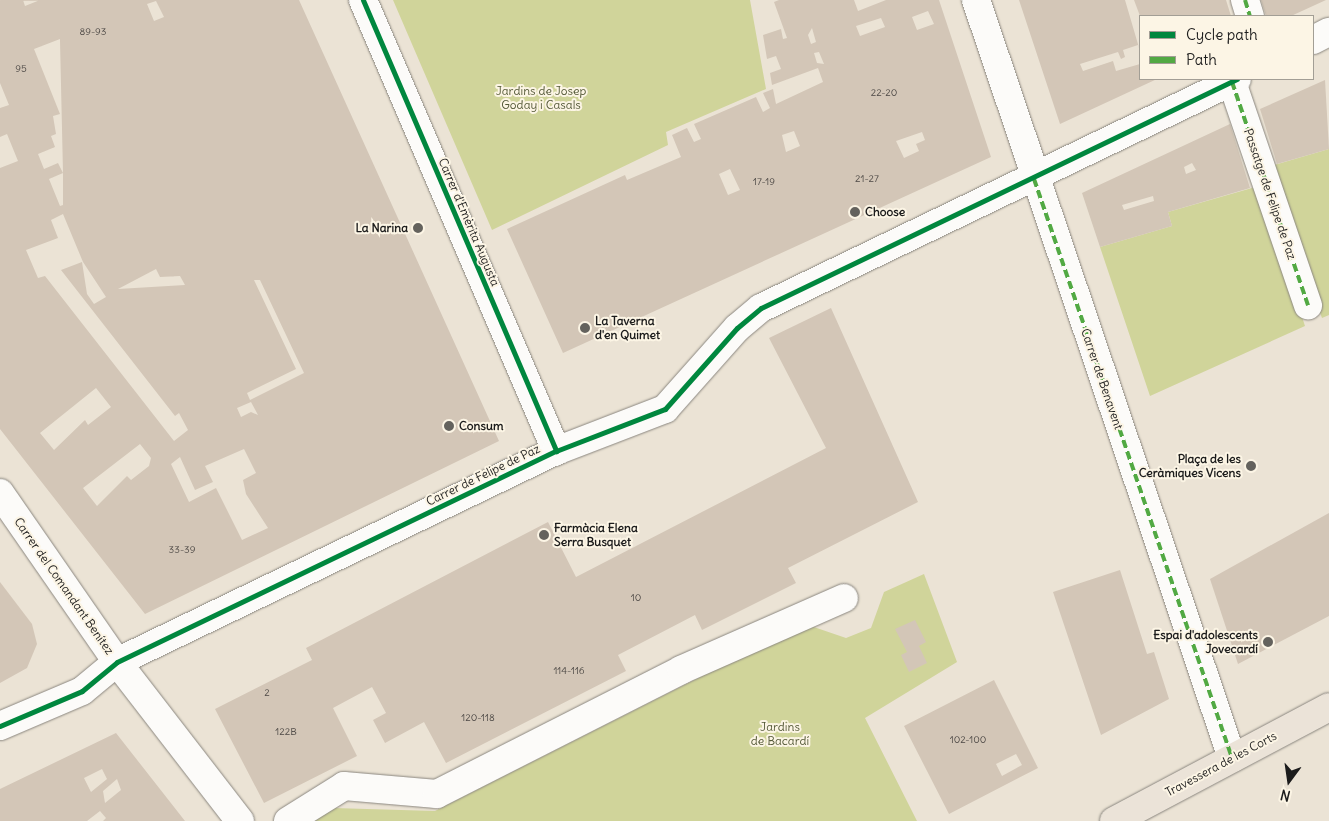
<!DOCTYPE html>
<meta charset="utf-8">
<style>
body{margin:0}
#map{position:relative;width:1329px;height:821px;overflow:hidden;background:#ebe3d5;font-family:Delius,sans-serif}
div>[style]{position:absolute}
.green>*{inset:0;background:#d0d49a}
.building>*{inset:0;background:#d3c6b7}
.roads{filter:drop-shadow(0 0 1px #8a867f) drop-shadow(0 0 1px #8a867f)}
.minor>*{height:28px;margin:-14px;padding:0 14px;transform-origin:14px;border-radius:14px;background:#fcfbf9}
.major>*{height:28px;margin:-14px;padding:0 14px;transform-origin:14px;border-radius:14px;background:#ebe3d8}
.quiet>*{height:4px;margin-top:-2px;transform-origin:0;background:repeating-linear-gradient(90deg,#52a943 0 8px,transparent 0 12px)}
.cycleway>*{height:5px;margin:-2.5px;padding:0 2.5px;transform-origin:2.5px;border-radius:2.5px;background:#00873e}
.dots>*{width:14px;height:14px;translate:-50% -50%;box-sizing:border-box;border:2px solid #fcf5e5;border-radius:50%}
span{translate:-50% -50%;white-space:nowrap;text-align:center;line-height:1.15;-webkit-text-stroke:4px #fcf5e5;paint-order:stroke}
.number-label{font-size:10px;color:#4a4643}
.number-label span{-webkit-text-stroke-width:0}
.park-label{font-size:12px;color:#535837}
.street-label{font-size:12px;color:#1c1c1c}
.poi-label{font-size:12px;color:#1c1c1c;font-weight:700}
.left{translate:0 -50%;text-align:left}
.right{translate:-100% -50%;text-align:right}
.legend{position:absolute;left:1139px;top:15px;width:175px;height:65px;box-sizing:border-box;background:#fcf5e5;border:1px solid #a29e95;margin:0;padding:6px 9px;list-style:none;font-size:15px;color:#1c1c1c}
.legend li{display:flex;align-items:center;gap:10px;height:25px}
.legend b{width:25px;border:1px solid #a29e95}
.north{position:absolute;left:1264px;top:756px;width:50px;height:50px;-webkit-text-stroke:4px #fcf5e5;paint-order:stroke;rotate:194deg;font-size:14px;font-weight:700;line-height:20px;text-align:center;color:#1c1c1c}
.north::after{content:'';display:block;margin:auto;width:18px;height:22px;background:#1c1c1c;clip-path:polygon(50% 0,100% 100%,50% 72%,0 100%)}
</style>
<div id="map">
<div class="green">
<i style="clip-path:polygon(393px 0,750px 0,766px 89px,666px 132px,668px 145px,492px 230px)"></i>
<i style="clip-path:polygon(1329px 149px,1329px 315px,1322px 318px,1267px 167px)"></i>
<i style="clip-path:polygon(1259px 186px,1305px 326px,1150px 396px,1100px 247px,1172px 226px,1168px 212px)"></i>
<i style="clip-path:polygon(924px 574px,957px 662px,865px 718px,917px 821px,314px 821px,333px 808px,435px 811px,805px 624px,846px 638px,871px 628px,884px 592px)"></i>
</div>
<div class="building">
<i style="clip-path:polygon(evenodd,0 0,23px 0,25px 6px,40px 0,299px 0,499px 441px,145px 614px,0 429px,0 168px,18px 161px,7px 134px,0 137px,0 108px,9px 105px,0 83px,0 0,156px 1px,164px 17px,154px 21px,147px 4px,156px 1px,0 0,60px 39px,60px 41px,63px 173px,58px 163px,44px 169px,38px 154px,55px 147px,51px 136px,56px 134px,53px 116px,60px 114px,34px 49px,60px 39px,0 0,63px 173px,63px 205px,60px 206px,49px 179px,63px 173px,0 0,63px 214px,83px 262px,106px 297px,94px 304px,87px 294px,82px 262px,61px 270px,175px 416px,179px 413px,188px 430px,174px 441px,45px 276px,38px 278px,26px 250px,58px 238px,51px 220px,63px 214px,0 0,156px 269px,160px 277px,180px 276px,185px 285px,118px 289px,156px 269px,0 0,254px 280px,260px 280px,304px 373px,250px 400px,247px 393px,296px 369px,254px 280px,0 0,96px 388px,111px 407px,88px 425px,85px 420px,54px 450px,40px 433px,96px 388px,0 0,251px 402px,258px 415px,251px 412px,241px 417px,237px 408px,251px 402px,0 0,140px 444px,151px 458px,149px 466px,131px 480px,127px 476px,97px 506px,83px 488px,140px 444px,0 0,244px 449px,256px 473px,243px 480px,246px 494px,268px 528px,242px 540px,216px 488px,189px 502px,171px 464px,180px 457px,195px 490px,213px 482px,205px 466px,244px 449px)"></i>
<i style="clip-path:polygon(evenodd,779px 0,854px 0,858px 11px,886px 0,939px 0,991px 157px,563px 353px,507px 229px,625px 175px,627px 180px,681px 157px,672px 135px,687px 128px,694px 142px,701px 139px,694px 124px,756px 97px,763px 112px,770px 108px,763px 93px,773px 89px,776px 104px,823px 82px,818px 68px,772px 85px,770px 73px,781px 69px,776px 56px,767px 59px,763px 35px,781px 29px,783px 39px,787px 38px,774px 2px,779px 0,928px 11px,934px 24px,917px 30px,912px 17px,928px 11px,779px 0,881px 18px,885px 27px,860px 36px,856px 26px,881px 18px,779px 0,812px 28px,816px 42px,811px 44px,808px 35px,812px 28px,779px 0,819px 52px,824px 64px,817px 63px,814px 53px,819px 52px,779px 0,794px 131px,800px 146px,786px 152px,782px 135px,794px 131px,779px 0,922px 132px,925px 140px,916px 144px,919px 151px,904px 158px,896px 141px,922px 132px,779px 0,730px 169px,740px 190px,728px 195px,719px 174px,730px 169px)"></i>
<i style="clip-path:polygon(1019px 0,1125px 0,1140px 51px,1138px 45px,1123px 50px,1125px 57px,1121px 59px,1118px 52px,1080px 64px,1083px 71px,1113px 61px,1116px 71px,1140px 64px,1140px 79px,1157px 79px,1060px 124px)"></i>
<i style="clip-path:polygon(1134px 0,1226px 0,1231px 16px,1140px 16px)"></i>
<i style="clip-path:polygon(1261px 0,1326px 0,1291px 16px,1266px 16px)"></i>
<i style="clip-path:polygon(1325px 80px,1329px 149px,1277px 164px,1260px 109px)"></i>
<i style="clip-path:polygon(evenodd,1230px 124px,1250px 188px,1168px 212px,1172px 226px,1100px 247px,1082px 193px,1230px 124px,1192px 163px,1196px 170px,1186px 174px,1184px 167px,1192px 163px,1230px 124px,1153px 196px,1154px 201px,1124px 210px,1122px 205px,1153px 196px)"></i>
<i style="clip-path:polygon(831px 308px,918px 502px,788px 568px,796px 583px,702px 630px,695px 615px,618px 655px,626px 671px,446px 763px,424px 722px,385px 743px,373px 720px,386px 713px,372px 687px,333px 708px,357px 756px,264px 803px,215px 709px,312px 660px,306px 648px,548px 522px,576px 577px,826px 448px,769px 338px)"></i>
<i style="clip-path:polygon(1329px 513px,1329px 616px,1238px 664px,1210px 579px)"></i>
<i style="clip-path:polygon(1120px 570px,1147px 654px,1154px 652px,1169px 699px,1101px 735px,1053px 592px)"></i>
<i style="clip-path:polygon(0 582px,32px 624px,37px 644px,27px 668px,0 683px)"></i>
<i style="clip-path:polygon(915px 620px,926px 642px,919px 646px,927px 663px,909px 672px,901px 655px,907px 652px,895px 629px)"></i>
<i style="clip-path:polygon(evenodd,994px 680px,1038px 768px,949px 814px,904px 726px,994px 680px,1016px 754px,1022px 765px,1002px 776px,996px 764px,1016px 754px)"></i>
<i style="clip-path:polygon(evenodd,116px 733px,185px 821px,103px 821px,106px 818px,100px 811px,87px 821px,0 821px,0 789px,116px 733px,102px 769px,107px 779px,91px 792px,84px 778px,102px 769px,116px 733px,117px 779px,121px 790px,105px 803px,103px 791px,117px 779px)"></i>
</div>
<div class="roads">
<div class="minor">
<i style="left:363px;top:0;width:491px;rotate:66.8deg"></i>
<i style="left:976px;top:0;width:800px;rotate:71.34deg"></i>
<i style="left:1245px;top:0;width:17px;rotate:73deg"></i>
<i style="left:1313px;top:40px;width:18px;rotate:-27deg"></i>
<i style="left:1232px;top:82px;width:236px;rotate:71.2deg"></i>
<i style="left:0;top:493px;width:206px;rotate:55.3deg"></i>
<i style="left:117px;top:662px;width:201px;rotate:52.3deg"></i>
<i style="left:0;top:726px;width:89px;rotate:-23.1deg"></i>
<i style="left:82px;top:691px;width:45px;rotate:-39.6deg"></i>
<i style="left:117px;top:662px;width:487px;rotate:-25.7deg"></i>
<i style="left:556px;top:451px;width:117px;rotate:-21.1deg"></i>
<i style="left:665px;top:409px;width:108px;rotate:-48.4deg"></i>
<i style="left:737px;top:328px;width:31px;rotate:-40deg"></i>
<i style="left:761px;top:308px;width:528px;rotate:-25.69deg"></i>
<i style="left:288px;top:821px;width:66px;rotate:-32deg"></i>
<i style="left:344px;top:786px;width:93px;rotate:4.9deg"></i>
<i style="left:437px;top:794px;width:274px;rotate:-26.9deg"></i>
<i style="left:681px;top:670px;width:178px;rotate:-23.8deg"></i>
</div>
<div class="major">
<i style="left:1114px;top:821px;width:243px;rotate:-27.9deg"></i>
</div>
</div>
<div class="quiet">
<i style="left:1245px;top:0;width:17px;rotate:73deg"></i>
<i style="left:1232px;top:82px;width:236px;rotate:71.2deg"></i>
<i style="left:1034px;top:179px;width:612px;rotate:71.12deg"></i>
</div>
<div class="cycleway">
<i style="left:363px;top:0;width:491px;rotate:66.8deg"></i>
<i style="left:0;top:726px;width:89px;rotate:-23.1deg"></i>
<i style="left:82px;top:691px;width:45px;rotate:-39.6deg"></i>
<i style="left:117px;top:662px;width:487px;rotate:-25.7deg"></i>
<i style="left:556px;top:451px;width:117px;rotate:-21.1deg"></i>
<i style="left:665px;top:409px;width:108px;rotate:-48.4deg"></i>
<i style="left:737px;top:328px;width:31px;rotate:-40deg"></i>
<i style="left:761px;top:308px;width:528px;rotate:-25.69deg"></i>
</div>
<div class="dots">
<i style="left:855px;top:212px;background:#64625d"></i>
<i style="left:418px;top:228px;background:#64625d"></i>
<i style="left:585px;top:328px;background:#64625d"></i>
<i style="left:449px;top:426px;background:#64625d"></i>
<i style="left:1251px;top:466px;background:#64625d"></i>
<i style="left:544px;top:535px;background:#64625d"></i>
<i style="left:1268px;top:642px;background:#64625d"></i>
</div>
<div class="number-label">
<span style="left:93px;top:32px">89-93</span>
<span style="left:21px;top:69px">95</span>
<span style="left:884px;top:93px">22-20</span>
<span style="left:867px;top:179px">21-27</span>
<span style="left:764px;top:182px">17-19</span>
<span style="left:182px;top:550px">33-39</span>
<span style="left:636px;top:598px">10</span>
<span style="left:569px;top:671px">114-116</span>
<span style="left:267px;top:693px">2</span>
<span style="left:478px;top:718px">120-118</span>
<span style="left:286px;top:732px">122B</span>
<span style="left:968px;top:740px">102-100</span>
</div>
<div class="park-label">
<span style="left:541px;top:98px">Jardins de Josep<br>Goday i Casals</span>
<span style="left:780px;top:734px">Jardins<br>de Bacardí</span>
</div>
<div class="street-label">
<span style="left:1270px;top:194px;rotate:71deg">Passatge de Felipe de Paz</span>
<span style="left:469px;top:222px;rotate:67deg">Carrer d'Emèrita Augusta</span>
<span style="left:1102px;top:379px;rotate:71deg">Carrer de Benavent</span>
<span style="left:483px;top:475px;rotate:-26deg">Carrer de Felipe de Paz</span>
<span style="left:64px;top:586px;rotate:55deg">Carrer del Comandant Benítez</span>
<span style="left:1221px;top:764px;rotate:-28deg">Travessera de les Corts</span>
</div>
<div class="poi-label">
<span class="left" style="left:865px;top:212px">Choose</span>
<span class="right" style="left:408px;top:228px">La Narina</span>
<span class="left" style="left:595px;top:328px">La Taverna<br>d'en Quimet</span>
<span class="left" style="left:459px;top:426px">Consum</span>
<span class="right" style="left:1241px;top:466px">Plaça de les<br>Ceràmiques Vicens</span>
<span class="left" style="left:554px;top:535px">Farmàcia Elena<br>Serra Busquet</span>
<span class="right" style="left:1258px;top:642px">Espai d'adolescents<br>Jovecardí</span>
</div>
<ul class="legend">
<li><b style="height:6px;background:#00873e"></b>Cycle path</li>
<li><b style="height:6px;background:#52a943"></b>Path</li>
</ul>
<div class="north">N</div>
</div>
